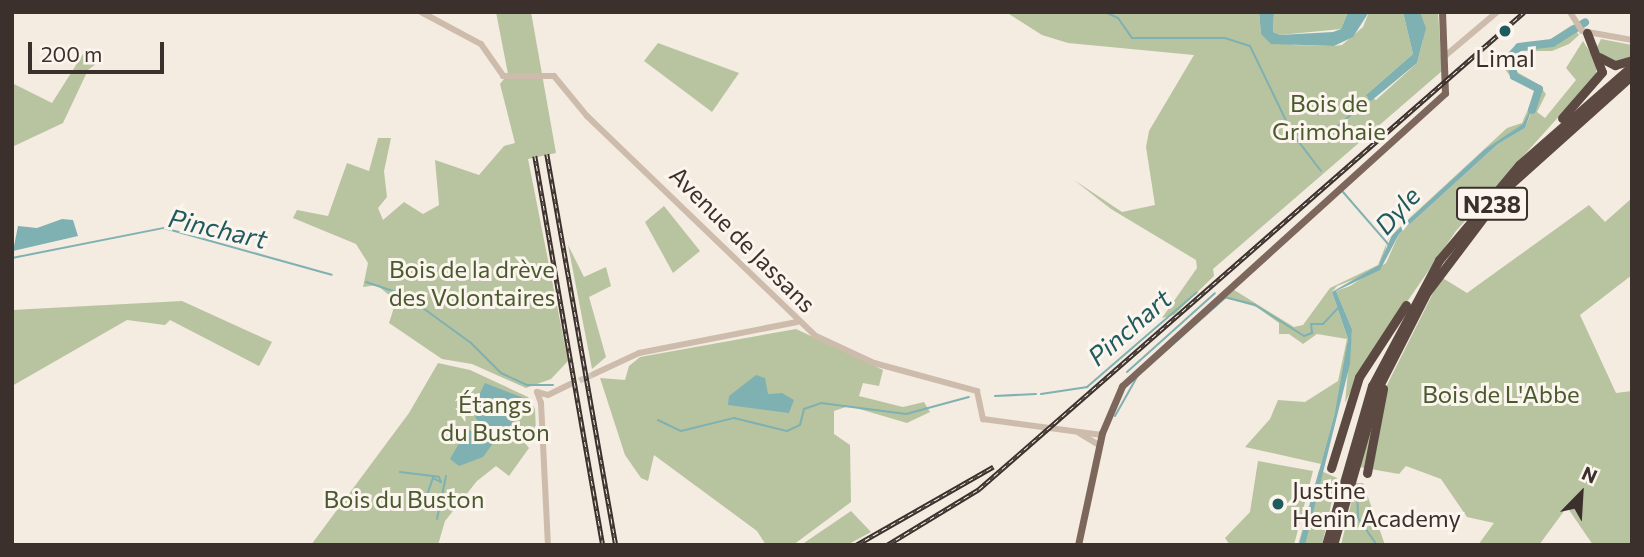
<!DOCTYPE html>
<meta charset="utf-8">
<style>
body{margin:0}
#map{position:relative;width:1644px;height:557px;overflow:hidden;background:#f4ebe1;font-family:Commissioner,sans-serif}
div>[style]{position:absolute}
.green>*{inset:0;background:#b8c4a0}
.water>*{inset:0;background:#7fb0b2}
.stream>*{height:2px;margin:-1px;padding:0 1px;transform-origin:1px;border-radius:1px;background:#7fb0b2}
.river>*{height:8px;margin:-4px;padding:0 4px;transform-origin:4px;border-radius:4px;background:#7fb0b2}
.minor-tunnel>*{height:6px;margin-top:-3px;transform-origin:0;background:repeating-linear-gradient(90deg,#cfc6bd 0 6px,transparent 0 9px)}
.minor>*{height:6px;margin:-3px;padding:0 3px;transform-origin:3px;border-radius:3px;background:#cdbbac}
.major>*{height:7px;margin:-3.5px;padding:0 3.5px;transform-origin:3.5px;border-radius:3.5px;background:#7d675c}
.highway>*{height:9px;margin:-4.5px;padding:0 4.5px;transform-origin:4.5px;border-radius:4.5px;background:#5c4a42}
.rail>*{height:4.5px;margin-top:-2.25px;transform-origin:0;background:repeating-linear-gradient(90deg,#fbf5ee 0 5px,#3b302b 0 10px);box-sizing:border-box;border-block:2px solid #3b302b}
.dots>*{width:19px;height:19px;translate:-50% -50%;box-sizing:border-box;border:4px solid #fbf5ee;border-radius:50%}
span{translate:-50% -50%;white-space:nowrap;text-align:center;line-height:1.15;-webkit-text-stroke:6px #fbf5ee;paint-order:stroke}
.shield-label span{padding:2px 5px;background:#fbf5ee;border:2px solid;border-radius:5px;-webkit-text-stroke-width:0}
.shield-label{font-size:23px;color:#3b302b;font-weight:700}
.poi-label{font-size:24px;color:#3b302b}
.left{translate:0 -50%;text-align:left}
.park-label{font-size:24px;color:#4a5a2e}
.street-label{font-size:24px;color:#3b302b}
.water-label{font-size:26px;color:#1f5a5e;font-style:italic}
.frame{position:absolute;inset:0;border:14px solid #3b302b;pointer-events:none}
.north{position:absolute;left:1546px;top:459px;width:70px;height:70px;-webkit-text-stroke:5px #fbf5ee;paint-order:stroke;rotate:24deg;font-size:19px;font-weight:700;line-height:28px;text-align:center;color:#3b302b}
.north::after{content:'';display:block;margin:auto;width:24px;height:32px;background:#3b302b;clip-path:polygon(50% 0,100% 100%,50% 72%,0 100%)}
.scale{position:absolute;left:28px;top:42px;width:136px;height:32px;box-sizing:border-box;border:4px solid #3b302b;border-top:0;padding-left:9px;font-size:21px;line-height:24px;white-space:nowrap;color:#3b302b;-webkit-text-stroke:5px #fbf5ee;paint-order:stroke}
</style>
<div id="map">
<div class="green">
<i style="clip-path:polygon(496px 12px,531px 12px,556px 153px,528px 159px,568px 361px,551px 379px,526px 388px,472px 364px,442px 359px,389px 323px,396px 301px,377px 285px,363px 287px,368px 263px,356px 244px,293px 218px,297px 210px,328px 216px,347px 163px,369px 171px,378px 138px,391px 138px,384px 171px,387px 197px,378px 208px,383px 220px,404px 202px,423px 214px,439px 205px,435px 160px,479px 175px,504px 146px,515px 143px,500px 84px,508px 74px)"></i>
<i style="clip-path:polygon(1006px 12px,1259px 12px,1261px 34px,1293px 45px,1334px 46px,1342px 45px,1363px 27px,1369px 12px,1403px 12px,1413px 54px,1367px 94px,1376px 100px,1417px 63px,1423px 40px,1420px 12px,1438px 12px,1442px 71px,1213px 269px,1214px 276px,1174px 315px,1162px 318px,1197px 268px,1196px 260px,1111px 209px,1074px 180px,1122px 212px,1155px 205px,1146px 147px,1149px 131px,1194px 55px,1068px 43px,1042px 35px)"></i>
<i style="clip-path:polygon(1274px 12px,1348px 12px,1341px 29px,1280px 35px,1273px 32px)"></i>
<i style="clip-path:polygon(1572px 25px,1579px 35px,1569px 44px,1552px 51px,1519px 51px,1512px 69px,1539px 85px,1546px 94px,1537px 112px,1545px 118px,1576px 80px,1566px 68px,1583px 41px,1597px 63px,1596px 75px,1456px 231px,1364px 364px,1345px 403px,1352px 329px,1336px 291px,1350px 286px,1386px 263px,1399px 234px,1498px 144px,1525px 128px,1536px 100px,1524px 124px,1485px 149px,1392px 235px,1387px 242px,1383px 261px,1379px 265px,1369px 273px,1355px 279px,1337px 286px,1332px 292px,1348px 339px,1345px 363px,1338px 401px,1321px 464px,1245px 447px,1270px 419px,1278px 400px,1305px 402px,1338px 381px,1347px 339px,1317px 334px,1303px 344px,1289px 334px,1279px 334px,1279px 323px,1257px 307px,1222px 297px,1231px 288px,1294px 327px,1303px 325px,1330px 288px,1378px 265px,1389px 237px,1507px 128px,1522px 123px,1536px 91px,1510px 76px,1502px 65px,1507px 54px,1519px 45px,1548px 41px)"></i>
<i style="clip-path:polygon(1601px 39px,1632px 45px,1632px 57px,1620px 63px,1603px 59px,1596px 49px)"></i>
<i style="clip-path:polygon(658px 43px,739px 73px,712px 112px,644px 61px)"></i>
<i style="clip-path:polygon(83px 54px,101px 60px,88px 70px,63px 123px,12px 147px,12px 83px,52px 103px)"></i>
<i style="clip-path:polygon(1632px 198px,1632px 275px,1580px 315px,1616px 393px,1632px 391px,1632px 545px,1593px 545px,1567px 507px,1539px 545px,1478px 545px,1494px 523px,1467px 517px,1441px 479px,1406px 466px,1399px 474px,1359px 467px,1376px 407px,1441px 277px,1467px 293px,1589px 205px,1605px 222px)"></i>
<i style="clip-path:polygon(664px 206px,700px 251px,673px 273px,645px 222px)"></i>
<i style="clip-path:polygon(568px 245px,584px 277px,606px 267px,611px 286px,589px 297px,606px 357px,592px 369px)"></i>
<i style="clip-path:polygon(182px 301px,272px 342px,259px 366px,170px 320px,165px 325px,127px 320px,12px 386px,12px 310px)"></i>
<i style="clip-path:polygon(796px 329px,883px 370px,879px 386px,863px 383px,859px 396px,903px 407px,924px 402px,930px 412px,907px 423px,849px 406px,834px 411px,834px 434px,850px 445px,851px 502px,793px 545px,766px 545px,757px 531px,654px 455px,648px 481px,641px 478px,625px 455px,600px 378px,625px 380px,629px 366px,640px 357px)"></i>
<i style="clip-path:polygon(438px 363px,470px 370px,528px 397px,535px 409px,536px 432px,520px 437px,529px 448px,509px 476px,496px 466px,477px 481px,445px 521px,438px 545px,311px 545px,409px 413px)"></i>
<i style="clip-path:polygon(1258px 461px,1313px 471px,1294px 545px,1230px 545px,1225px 538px,1250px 512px)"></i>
<i style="clip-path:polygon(1319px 470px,1337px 478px,1322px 545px,1298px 545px)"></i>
<i style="clip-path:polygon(1356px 483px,1363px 483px,1385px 545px,1341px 545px)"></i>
<i style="clip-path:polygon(851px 511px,871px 532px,847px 545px,801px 545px)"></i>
</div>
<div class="water">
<i style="clip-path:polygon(1259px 12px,1274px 12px,1273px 32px,1280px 35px,1333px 32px,1341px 29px,1348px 12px,1369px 12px,1353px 37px,1334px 46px,1271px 44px,1261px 34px)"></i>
<i style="clip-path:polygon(1403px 12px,1420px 12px,1426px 28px,1417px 63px,1371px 101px,1366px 95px,1413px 54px)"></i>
<i style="clip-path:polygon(1535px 100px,1525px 128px,1498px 144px,1399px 234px,1380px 270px,1336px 291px,1352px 329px,1350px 364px,1305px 545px,1299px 545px,1335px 412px,1348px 339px,1332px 292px,1379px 265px,1392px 235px,1485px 149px,1523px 124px)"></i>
<i style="clip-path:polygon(62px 219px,73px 220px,78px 236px,13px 251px,18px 226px,37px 228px)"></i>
<i style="clip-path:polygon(756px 375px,765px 378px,768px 394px,782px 393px,794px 400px,789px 413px,728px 405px,729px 396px)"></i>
<i style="clip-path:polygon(485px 383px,529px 400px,502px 437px,476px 419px,473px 407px)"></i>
<i style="clip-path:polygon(467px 429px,494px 442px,483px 457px,459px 466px,450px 459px)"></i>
</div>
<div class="stream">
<i style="left:1075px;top:12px;width:9px"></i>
<i style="left:1105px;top:12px;width:14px;rotate:25deg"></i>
<i style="left:1118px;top:18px;width:24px;rotate:55deg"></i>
<i style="left:1132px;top:38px;width:93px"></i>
<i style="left:1225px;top:38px;width:26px;rotate:18deg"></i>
<i style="left:1250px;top:46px;width:97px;rotate:64.2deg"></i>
<i style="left:1321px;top:171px;width:48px;rotate:-127.3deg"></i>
<i style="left:1292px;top:133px;width:31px;rotate:13deg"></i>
<i style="left:1322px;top:140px;width:64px;rotate:-41.2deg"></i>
<i style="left:1343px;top:192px;width:69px;rotate:49.1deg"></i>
<i style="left:12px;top:258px;width:155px;rotate:-11.2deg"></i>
<i style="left:164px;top:228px;width:174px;rotate:15.6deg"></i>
<i style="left:366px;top:282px;width:41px;rotate:18.4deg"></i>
<i style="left:405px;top:295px;width:82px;rotate:36deg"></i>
<i style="left:471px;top:343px;width:42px;rotate:45deg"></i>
<i style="left:501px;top:373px;width:29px;rotate:25deg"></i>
<i style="left:527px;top:385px;width:26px"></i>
<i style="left:1224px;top:297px;width:32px;rotate:14deg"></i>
<i style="left:1255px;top:305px;width:58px;rotate:32.3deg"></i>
<i style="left:1304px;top:336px;width:9px;rotate:-21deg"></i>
<i style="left:1312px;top:333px;width:9px;rotate:-96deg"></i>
<i style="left:1311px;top:324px;width:12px"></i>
<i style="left:1323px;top:324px;width:21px;rotate:-47deg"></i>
<i style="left:1143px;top:371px;width:110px;rotate:-41.7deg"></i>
<i style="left:1127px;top:372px;width:118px;rotate:-41.9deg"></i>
<i style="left:1041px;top:394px;width:47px;rotate:-8.7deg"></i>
<i style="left:1087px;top:387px;width:145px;rotate:-40.8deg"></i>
<i style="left:995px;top:396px;width:41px;rotate:-2.8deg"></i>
<i style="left:1115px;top:416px;width:45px;rotate:-60.6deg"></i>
<i style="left:658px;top:420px;width:25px;rotate:26deg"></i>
<i style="left:681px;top:431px;width:55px;rotate:-13.8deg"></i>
<i style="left:734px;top:418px;width:55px;rotate:13.8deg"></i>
<i style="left:787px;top:431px;width:14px;rotate:-25deg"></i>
<i style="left:800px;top:425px;width:16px;rotate:-76deg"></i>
<i style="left:804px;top:409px;width:18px;rotate:-19deg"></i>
<i style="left:821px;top:403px;width:86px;rotate:7.4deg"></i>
<i style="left:906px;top:414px;width:65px;rotate:-15.1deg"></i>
<i style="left:400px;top:472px;width:39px;rotate:7deg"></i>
<i style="left:439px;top:477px;width:5px;rotate:68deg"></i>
<i style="left:1357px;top:488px;width:30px;rotate:88deg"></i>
<i style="left:1358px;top:518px;width:33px;rotate:55deg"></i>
<i style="left:417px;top:499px;width:9px;rotate:-6deg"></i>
<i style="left:426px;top:498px;width:21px;rotate:-71deg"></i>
<i style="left:433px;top:478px;width:9px;rotate:27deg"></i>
<i style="left:437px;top:519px;width:44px;rotate:-78.2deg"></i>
</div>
<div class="river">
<i style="left:1532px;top:110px;width:22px;rotate:-72deg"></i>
<i style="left:1539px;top:89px;width:28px;rotate:-153deg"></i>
<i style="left:1514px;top:76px;width:19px;rotate:-102deg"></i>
<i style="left:1510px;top:57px;width:13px;rotate:-48deg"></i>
<i style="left:1519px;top:47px;width:33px;rotate:-7deg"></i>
<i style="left:1552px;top:43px;width:39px;rotate:-32deg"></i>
</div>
<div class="minor-tunnel">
<i style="left:571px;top:384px;width:25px;rotate:-23deg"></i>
</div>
<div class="minor">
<i style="left:421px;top:12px;width:68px;rotate:28.1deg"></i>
<i style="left:481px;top:44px;width:39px;rotate:55deg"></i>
<i style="left:503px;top:76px;width:51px"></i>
<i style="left:554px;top:76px;width:52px;rotate:50.5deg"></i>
<i style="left:587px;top:116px;width:318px;rotate:43.9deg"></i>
<i style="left:816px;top:336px;width:64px;rotate:25deg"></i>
<i style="left:874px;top:363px;width:107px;rotate:15.2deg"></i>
<i style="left:977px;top:391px;width:29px;rotate:78deg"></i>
<i style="left:983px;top:419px;width:120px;rotate:7.7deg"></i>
<i style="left:1570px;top:12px;width:22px;rotate:58deg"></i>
<i style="left:1582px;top:31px;width:51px;rotate:10.2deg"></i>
<i style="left:1445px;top:56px;width:68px;rotate:-40.2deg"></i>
<i style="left:594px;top:374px;width:50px;rotate:-25deg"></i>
<i style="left:639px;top:353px;width:161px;rotate:-11.1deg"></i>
<i style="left:548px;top:395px;width:25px;rotate:-26deg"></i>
<i style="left:541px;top:403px;width:142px;rotate:87.2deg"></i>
<i style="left:541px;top:403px;width:12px;rotate:-110deg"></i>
<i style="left:537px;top:392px;width:11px;rotate:15deg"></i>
<i style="left:1079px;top:433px;width:23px;rotate:31deg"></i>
</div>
<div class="major">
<i style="left:1078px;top:545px;width:115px;rotate:-77.9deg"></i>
<i style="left:1102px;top:433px;width:51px;rotate:-66.9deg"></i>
<i style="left:1122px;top:386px;width:436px;rotate:-42.2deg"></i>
<i style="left:1445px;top:93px;width:81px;rotate:-92.1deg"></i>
</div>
<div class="highway">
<i style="left:1599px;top:57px;width:18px;rotate:27deg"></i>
<i style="left:1615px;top:65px;width:18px;rotate:-16deg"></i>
<i style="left:1562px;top:118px;width:61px;rotate:-49deg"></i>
<i style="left:1602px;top:72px;width:42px;rotate:-111deg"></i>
<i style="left:1331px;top:468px;width:95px;rotate:-72.9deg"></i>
<i style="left:1359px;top:377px;width:86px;rotate:-56.9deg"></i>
<i style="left:1367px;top:473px;width:86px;rotate:-79.2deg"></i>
<i style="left:1326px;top:545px;width:166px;rotate:-73.9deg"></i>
<i style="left:1372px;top:386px;width:143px;rotate:-62deg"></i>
<i style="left:1439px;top:260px;width:124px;rotate:-49.9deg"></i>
<i style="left:1519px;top:165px;width:150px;rotate:-41.2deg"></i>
<i style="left:1333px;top:545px;width:163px;rotate:-74deg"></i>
<i style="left:1378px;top:388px;width:108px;rotate:-63deg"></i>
<i style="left:1427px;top:292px;width:129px;rotate:-52.9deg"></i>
<i style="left:1505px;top:189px;width:171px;rotate:-41.9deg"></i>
</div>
<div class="rail">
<i style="left:547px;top:154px;width:397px;rotate:80deg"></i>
<i style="left:535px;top:156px;width:395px;rotate:80.1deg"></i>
<i style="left:856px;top:545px;width:158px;rotate:-29.7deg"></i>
<i style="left:887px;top:545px;width:108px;rotate:-31.3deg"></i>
<i style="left:979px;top:489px;width:724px;rotate:-41.19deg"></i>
</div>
<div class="dots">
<i style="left:1505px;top:31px;background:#1f5a5e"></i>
<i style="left:1278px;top:504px;background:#1f5a5e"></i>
</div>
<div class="shield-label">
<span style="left:1492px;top:204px">N238</span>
</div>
<div class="poi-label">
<span style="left:1505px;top:58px">Limal</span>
<span class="left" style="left:1292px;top:504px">Justine<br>Henin Academy</span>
</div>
<div class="park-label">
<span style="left:1329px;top:117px">Bois de<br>Grimohaie</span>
<span style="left:472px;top:283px">Bois de la drève<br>des Volontaires</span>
<span style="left:1501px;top:394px">Bois de L'Abbe</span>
<span style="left:495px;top:418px">Étangs<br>du Buston</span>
<span style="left:404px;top:499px">Bois du Buston</span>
</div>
<div class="street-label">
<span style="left:743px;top:239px;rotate:45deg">Avenue de Jassans</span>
</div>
<div class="water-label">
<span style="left:1397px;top:210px;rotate:-48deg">Dyle</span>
<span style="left:218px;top:228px;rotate:13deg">Pinchart</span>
<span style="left:1129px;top:327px;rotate:-41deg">Pinchart</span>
</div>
<div class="frame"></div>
<div class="north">N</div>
<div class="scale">200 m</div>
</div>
